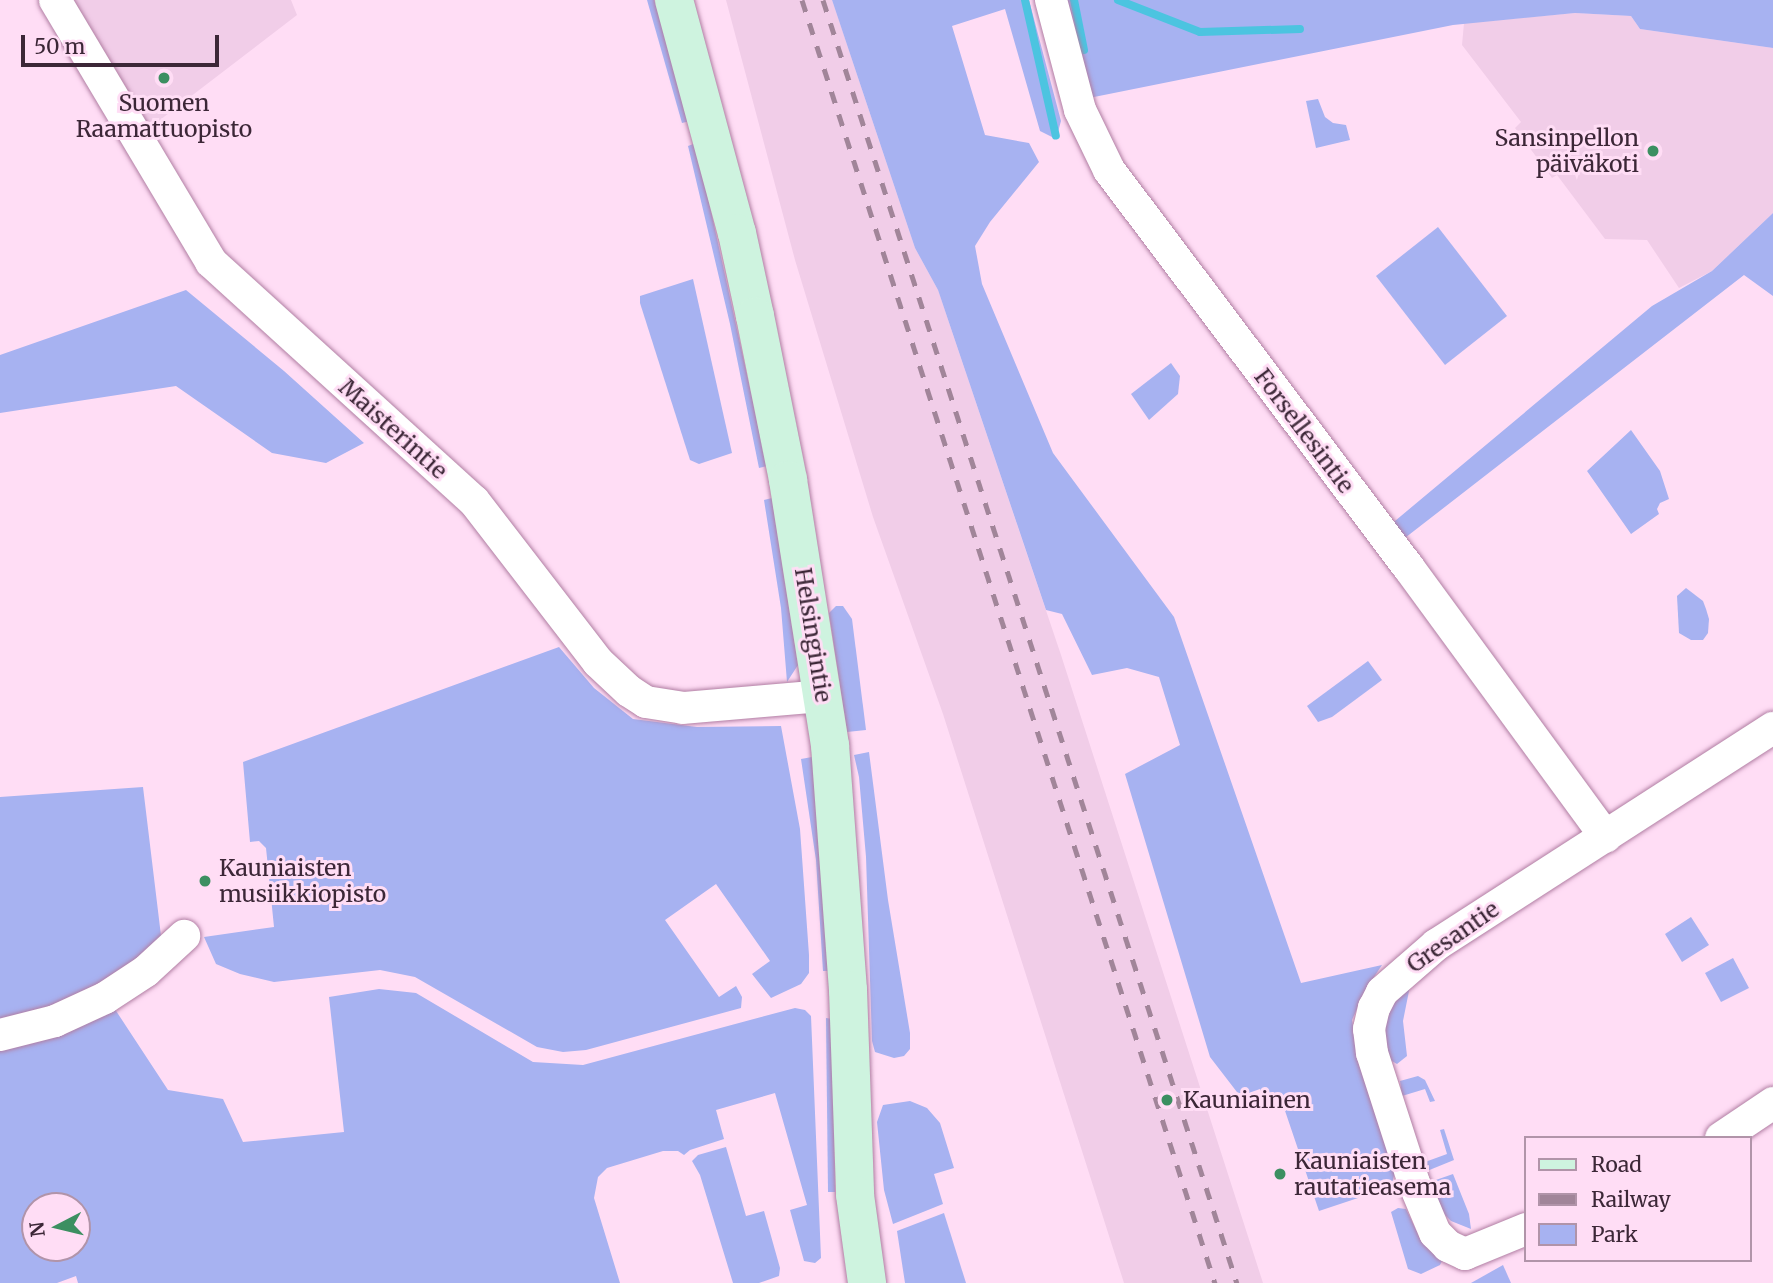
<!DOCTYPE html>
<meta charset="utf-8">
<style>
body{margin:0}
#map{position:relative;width:1773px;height:1283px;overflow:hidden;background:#ffddf5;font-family:Merriweather,serif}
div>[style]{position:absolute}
.built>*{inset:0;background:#f1cde8}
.green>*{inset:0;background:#a7b2f1}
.stream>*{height:8px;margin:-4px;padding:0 4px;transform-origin:4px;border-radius:4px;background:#4cc4e0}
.roads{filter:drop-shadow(0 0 2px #b17ea3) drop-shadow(0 0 2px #b17ea3)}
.street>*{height:32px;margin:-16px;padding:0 16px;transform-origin:16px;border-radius:16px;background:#fff}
.secondary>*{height:38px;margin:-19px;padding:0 19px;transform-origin:19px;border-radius:19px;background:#cef3df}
.rail>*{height:5px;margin-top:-2.5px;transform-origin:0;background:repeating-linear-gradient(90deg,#a18599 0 12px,transparent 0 24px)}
.dots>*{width:19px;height:19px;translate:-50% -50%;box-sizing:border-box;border:4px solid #ffddf5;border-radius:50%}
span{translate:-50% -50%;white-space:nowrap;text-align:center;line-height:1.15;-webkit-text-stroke:6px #ffddf5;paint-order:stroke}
.poi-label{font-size:23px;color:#3c2737}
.right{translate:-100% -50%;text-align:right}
.left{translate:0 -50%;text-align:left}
.street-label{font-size:23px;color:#3c2737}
.legend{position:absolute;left:1524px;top:1136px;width:228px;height:126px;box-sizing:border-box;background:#ffddf5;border:2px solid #b194a9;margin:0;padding:9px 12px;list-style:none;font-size:21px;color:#3c2737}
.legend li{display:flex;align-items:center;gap:14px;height:35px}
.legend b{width:35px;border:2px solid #b194a9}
.north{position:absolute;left:21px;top:1192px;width:70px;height:70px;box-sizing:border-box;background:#ffddf5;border:2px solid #b194a9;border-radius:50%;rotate:263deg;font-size:19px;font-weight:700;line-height:28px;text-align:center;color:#3c2737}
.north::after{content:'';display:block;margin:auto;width:24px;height:32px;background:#3c8f61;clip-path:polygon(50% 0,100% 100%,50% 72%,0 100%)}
.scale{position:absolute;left:21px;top:35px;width:198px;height:32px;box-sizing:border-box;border:4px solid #3c2737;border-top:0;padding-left:9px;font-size:21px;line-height:24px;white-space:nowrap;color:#3c2737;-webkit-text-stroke:5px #ffddf5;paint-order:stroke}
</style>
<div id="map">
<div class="built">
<i style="clip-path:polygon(68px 0,291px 0,297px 15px,143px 133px)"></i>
<i style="clip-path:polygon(726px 0,832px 0,915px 248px,938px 290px,1061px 655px,1263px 1283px,1124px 1283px,943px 714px,873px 517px,795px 260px)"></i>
<i style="clip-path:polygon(1575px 13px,1631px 16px,1640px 29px,1773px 48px,1773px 213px,1712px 271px,1679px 288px,1647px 240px,1605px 239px,1557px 175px,1552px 178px,1515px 128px,1521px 122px,1462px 45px,1464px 23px)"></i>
</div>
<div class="green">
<i style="clip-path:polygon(647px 0,654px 0,667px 39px,690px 121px,682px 123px)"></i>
<i style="clip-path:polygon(832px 0,1029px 0,1061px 121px,1056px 139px,1040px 131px,1005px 9px,952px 26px,985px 135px,1029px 143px,1039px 162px,990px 222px,975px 246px,982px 284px,1053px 453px,1174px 617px,1301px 983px,1382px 965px,1366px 989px,1352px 1020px,1360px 1065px,1396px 1168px,1391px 1187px,1319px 1211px,1281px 1099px,1266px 1104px,1260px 1089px,1240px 1096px,1210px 1057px,1125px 774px,1180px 745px,1159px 677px,1127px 668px,1092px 675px,1062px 614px,1046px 610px,938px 290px,915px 248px)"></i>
<i style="clip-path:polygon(1062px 0,1773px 0,1773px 48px,1640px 29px,1631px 16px,1575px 13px,1453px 25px,1089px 98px)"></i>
<i style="clip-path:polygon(1318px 99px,1325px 117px,1333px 123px,1346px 125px,1350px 140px,1316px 148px,1306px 101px)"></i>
<i style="clip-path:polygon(696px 143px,767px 466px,759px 468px,730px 324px,688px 146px)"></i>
<i style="clip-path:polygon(1773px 213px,1773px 296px,1744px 275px,1401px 541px,1389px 526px,1652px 306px,1712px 271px)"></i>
<i style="clip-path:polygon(1438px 227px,1507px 316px,1445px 365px,1376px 276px)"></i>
<i style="clip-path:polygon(693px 279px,732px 453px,699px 464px,690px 460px,640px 303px,640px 296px)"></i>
<i style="clip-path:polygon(186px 290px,284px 371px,364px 443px,326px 463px,272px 453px,176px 386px,0 413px,0 355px)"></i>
<i style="clip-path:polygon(1171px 363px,1180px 376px,1178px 394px,1149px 420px,1131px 394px)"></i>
<i style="clip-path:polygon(1631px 430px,1660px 471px,1669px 499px,1660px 503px,1657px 509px,1659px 514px,1631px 534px,1587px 471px)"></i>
<i style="clip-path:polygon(772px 498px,798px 665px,787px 682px,781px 608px,764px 500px)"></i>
<i style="clip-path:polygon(1686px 588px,1703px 601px,1706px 609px,1709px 619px,1708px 633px,1703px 640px,1691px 640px,1679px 633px,1677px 596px)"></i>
<i style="clip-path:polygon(836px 606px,843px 606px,852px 619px,866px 730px,847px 732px,829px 613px)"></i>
<i style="clip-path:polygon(559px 647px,594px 688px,633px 719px,697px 727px,781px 726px,800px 829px,809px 955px,809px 973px,801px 984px,771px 998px,752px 974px,770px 961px,716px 884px,665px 920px,719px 997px,736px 986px,742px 997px,741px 1008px,586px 1050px,563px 1052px,537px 1047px,415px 977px,380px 970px,274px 982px,240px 974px,216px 964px,204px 937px,274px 927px,266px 848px,259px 841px,250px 842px,243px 762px)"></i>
<i style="clip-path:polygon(1368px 661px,1382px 680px,1332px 717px,1318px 722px,1307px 706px)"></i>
<i style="clip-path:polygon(869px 752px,888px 900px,910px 1033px,910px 1049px,904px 1056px,894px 1058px,875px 1052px,872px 1041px,866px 857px,859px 777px,854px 755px)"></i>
<i style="clip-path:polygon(812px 757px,832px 971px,823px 971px,816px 860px,801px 759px)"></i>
<i style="clip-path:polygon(evenodd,143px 787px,162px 944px,103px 991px,168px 1090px,223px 1099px,243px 1142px,344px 1132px,329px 997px,379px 989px,416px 993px,533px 1062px,583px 1065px,795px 1008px,805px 1010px,811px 1016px,821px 1258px,815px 1263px,804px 1261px,790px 1210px,807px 1205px,775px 1093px,716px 1110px,724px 1139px,690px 1150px,684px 1155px,678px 1151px,663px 1151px,607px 1168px,598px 1177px,594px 1198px,620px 1283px,78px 1283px,76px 1276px,57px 1283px,0 1283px,0 797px,143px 787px,35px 1206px,77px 1206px,77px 1248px,35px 1248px,35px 1206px)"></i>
<i style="clip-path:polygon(1691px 917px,1709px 945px,1682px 962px,1665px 934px)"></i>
<i style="clip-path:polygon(1733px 958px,1749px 988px,1721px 1002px,1705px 973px)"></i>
<i style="clip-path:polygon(1410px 986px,1403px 1021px,1407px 1056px,1397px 1064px,1390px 1060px,1385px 1047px,1382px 1023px,1390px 1000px)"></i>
<i style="clip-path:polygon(826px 1018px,833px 1019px,835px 1192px,828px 1192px)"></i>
<i style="clip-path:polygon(1418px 1076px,1425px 1080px,1435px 1101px,1430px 1102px,1425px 1089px,1402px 1096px,1400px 1081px)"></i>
<i style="clip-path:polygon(910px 1101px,927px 1108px,940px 1123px,954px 1168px,934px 1174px,943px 1204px,893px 1224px,884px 1190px,877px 1122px,883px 1105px)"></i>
<i style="clip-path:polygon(1444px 1129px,1454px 1160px,1427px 1171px,1425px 1162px,1447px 1154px,1440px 1130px)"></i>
<i style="clip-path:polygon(726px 1147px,746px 1216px,764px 1211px,780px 1268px,779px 1276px,759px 1283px,733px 1283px,700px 1175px,692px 1161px,698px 1155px)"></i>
<i style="clip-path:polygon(1453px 1174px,1469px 1214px,1471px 1229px,1451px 1221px,1442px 1212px,1432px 1184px,1433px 1181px)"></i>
<i style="clip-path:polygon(1398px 1208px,1406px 1209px,1416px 1230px,1443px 1259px,1440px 1265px,1421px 1274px,1408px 1269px,1391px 1212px)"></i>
<i style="clip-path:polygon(944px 1213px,966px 1283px,905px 1283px,897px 1231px)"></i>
<i style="clip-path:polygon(1503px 1265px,1511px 1283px,1471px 1283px)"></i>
</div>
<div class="stream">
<i style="left:1025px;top:0;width:139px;rotate:77.2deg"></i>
<i style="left:1074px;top:0;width:51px;rotate:78.7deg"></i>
<i style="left:1118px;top:0;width:88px;rotate:21.3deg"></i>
<i style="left:1200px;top:32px;width:100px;rotate:-1.7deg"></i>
</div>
<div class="roads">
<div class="street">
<i style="left:55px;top:0;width:305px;rotate:59.2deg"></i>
<i style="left:211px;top:262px;width:355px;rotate:42.3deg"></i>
<i style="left:474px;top:501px;width:203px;rotate:52.4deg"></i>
<i style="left:598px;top:662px;width:42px;rotate:43.1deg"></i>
<i style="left:629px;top:691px;width:20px;rotate:33deg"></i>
<i style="left:646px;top:702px;width:37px;rotate:9deg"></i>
<i style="left:683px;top:708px;width:140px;rotate:-4.9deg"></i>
<i style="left:1051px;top:0;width:114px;rotate:75.2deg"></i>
<i style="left:1080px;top:110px;width:67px;rotate:64.2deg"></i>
<i style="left:1109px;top:170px;width:498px;rotate:53deg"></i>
<i style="left:1409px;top:568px;width:333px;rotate:53.8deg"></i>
<i style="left:0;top:1035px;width:57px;rotate:-14.3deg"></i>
<i style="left:55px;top:1021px;width:55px;rotate:-24.7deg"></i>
<i style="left:105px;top:998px;width:49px;rotate:-33.4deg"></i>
<i style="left:146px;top:971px;width:52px;rotate:-42.6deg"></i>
<i style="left:1721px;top:1138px;width:63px;rotate:-33.9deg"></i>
<i style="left:1526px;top:1229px;width:66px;rotate:157.7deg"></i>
<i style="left:1465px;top:1254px;width:19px;rotate:-155deg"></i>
<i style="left:1448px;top:1246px;width:18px;rotate:-135deg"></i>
<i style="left:1435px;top:1233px;width:54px;rotate:-112.8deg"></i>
<i style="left:1414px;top:1183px;width:137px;rotate:-107.9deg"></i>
<i style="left:1372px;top:1053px;width:24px;rotate:-97deg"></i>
<i style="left:1369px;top:1029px;width:22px;rotate:-77deg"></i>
<i style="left:1374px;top:1008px;width:18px;rotate:-63deg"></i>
<i style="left:1382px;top:992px;width:72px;rotate:-41deg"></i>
<i style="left:1436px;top:945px;width:401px;rotate:-32.8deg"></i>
</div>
<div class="secondary">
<i style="left:674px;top:0;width:241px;rotate:74.9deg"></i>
<i style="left:737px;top:233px;width:85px;rotate:77.8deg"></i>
<i style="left:755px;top:316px;width:167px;rotate:78.6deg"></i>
<i style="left:788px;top:480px;width:268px;rotate:81deg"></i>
<i style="left:830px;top:745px;width:246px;rotate:85.8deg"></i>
<i style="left:848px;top:990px;width:205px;rotate:88deg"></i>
<i style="left:855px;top:1195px;width:89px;rotate:82.2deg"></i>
</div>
</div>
<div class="rail">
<i style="left:802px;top:0;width:1348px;rotate:72.16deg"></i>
<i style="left:823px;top:0;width:1348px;rotate:72.12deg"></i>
</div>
<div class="dots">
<i style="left:164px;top:78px;background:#3c8f61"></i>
<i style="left:1653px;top:151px;background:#3c8f61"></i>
<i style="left:205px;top:881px;background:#3c8f61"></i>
<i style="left:1167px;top:1100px;background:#3c8f61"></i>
<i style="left:1280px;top:1174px;background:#3c8f61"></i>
</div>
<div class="poi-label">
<span style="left:164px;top:116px">Suomen<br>Raamattuopisto</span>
<span class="right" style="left:1639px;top:151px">Sansinpellon<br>päiväkoti</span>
<span class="left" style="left:219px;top:881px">Kauniaisten<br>musiikkiopisto</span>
<span class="left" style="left:1183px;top:1100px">Kauniainen</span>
<span class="left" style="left:1294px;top:1174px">Kauniaisten<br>rautatieasema</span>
</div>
<div class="street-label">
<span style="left:393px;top:429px;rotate:42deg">Maisterintie</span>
<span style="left:1304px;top:431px;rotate:53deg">Forsellesintie</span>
<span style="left:813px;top:635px;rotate:81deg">Helsingintie</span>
<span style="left:1453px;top:937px;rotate:-35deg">Gresantie</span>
</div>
<ul class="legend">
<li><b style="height:9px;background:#cef3df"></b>Road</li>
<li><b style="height:9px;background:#a18599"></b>Railway</li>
<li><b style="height:19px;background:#a7b2f1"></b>Park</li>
</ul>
<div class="north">N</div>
<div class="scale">50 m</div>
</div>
